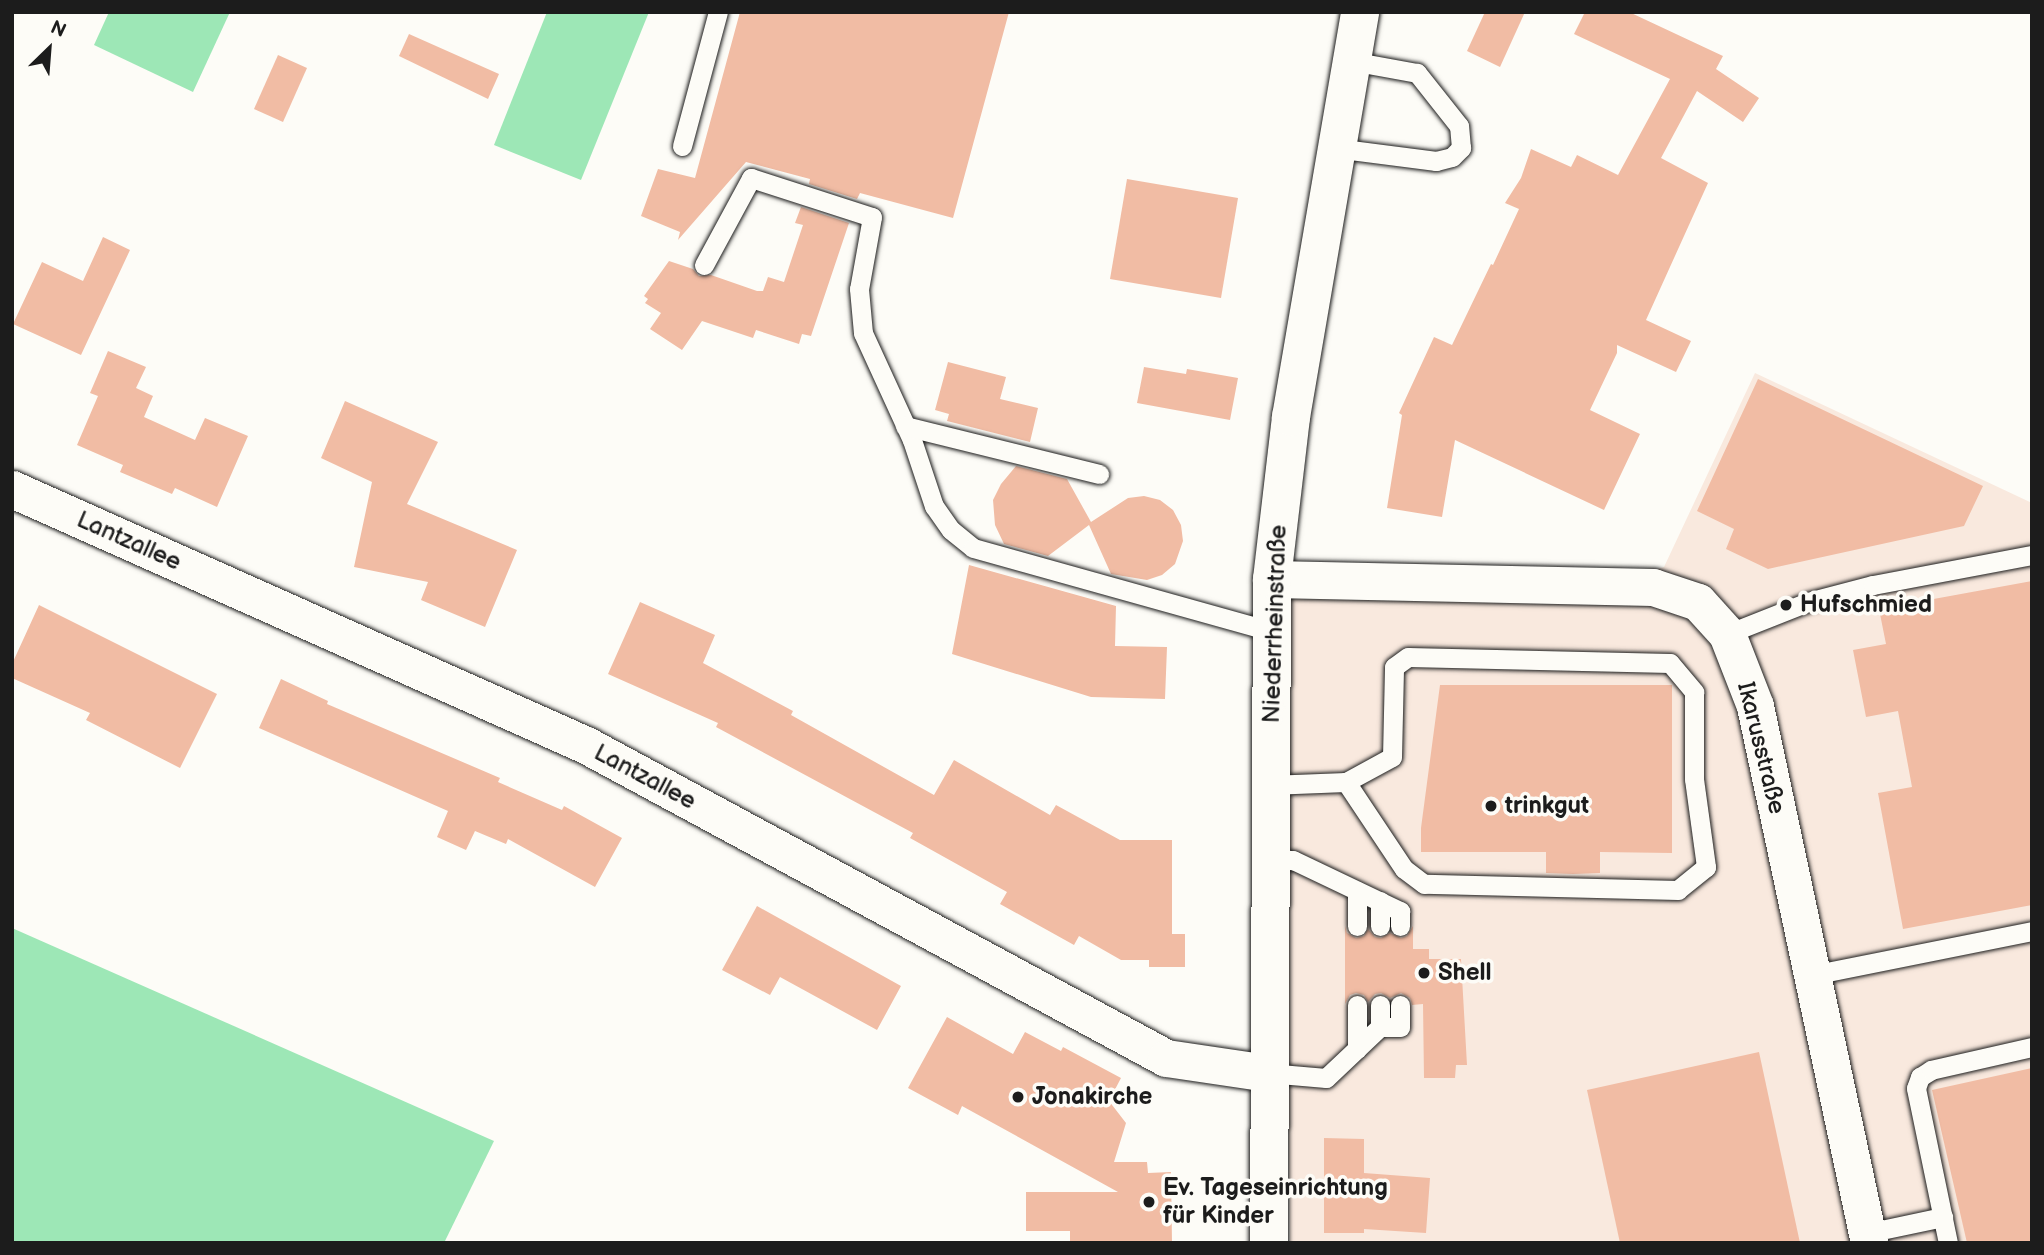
<!DOCTYPE html>
<meta charset="utf-8">
<style>
body{margin:0}
#map{position:relative;width:2044px;height:1255px;overflow:hidden;background:#fdfcf7;font-family:"Balsamiq Sans",sans-serif}
div>[style]{position:absolute}
.built>*{inset:0;background:#f9e9de}
.green>*{inset:0;background:#9de7b6}
.building>*{inset:0;background:#f1bca4}
.roads{filter:drop-shadow(0 0 2px #1c1c1c) drop-shadow(0 0 2px #1c1c1c)}
.lane>*{height:19px;margin:-9.5px;padding:0 9.5px;transform-origin:9.5px;border-radius:9.5px;background:#fdfcf7}
.street>*{height:37px;margin:-18.5px;padding:0 18.5px;transform-origin:18.5px;border-radius:18.5px;background:#fdfcf7}
.secondary>*{height:38px;margin:-19px;padding:0 19px;transform-origin:19px;border-radius:19px;background:#fdfcf7}
.dots>*{width:19px;height:19px;translate:-50% -50%;box-sizing:border-box;border:4px solid #fdfcf7;border-radius:50%}
span{translate:-50% -50%;white-space:nowrap;text-align:center;line-height:1.15;-webkit-text-stroke:7px #fdfcf7;paint-order:stroke}
.street-label{font-size:24px;color:#1c1c1c}
.poi-label{font-size:24px;color:#1c1c1c;font-weight:700}
.left{translate:0 -50%;text-align:left}
.frame{position:absolute;inset:0;border:14px solid #1c1c1c;pointer-events:none}
.north{position:absolute;left:14px;top:14px;width:70px;height:70px;-webkit-text-stroke:5px #fdfcf7;paint-order:stroke;rotate:25deg;font-size:19px;font-weight:700;line-height:28px;text-align:center;color:#1c1c1c}
.north::after{content:'';display:block;margin:auto;width:24px;height:32px;background:#1c1c1c;clip-path:polygon(50% 0,100% 100%,50% 72%,0 100%)}
</style>
<div id="map">
<div class="built">
<i style="clip-path:polygon(1755px 373px,2032px 503px,2032px 1243px,1290px 1243px,1283px 592px,1583px 591px,1664px 567px)"></i>
</div>
<div class="green">
<i style="clip-path:polygon(109px 12px,230px 12px,193px 92px,94px 45px)"></i>
<i style="clip-path:polygon(547px 12px,649px 12px,581px 180px,494px 145px)"></i>
<i style="clip-path:polygon(12px 928px,494px 1141px,444px 1243px,12px 1243px)"></i>
</div>
<div class="building">
<i style="clip-path:polygon(740px 12px,1009px 12px,953px 218px,860px 193px,857px 199px,809px 184px,810px 179px,746px 162px,678px 240px,680px 232px,641px 216px,658px 169px,695px 178px)"></i>
<i style="clip-path:polygon(1485px 12px,1525px 12px,1500px 67px,1467px 51px)"></i>
<i style="clip-path:polygon(1585px 12px,1629px 12px,1723px 56px,1716px 69px,1759px 98px,1743px 122px,1697px 91px,1661px 158px,1708px 183px,1646px 320px,1691px 341px,1676px 372px,1617px 345px,1617px 353px,1590px 410px,1640px 434px,1604px 510px,1455px 440px,1442px 517px,1387px 508px,1402px 415px,1399px 413px,1434px 337px,1452px 345px,1491px 264px,1493px 265px,1519px 209px,1505px 203px,1521px 178px,1531px 149px,1571px 167px,1577px 155px,1618px 175px,1670px 79px,1574px 34px)"></i>
<i style="clip-path:polygon(409px 34px,499px 74px,488px 99px,399px 56px)"></i>
<i style="clip-path:polygon(278px 55px,307px 68px,283px 122px,254px 109px)"></i>
<i style="clip-path:polygon(1127px 179px,1238px 198px,1221px 298px,1110px 279px)"></i>
<i style="clip-path:polygon(801px 207px,849px 223px,811px 336px,802px 334px,799px 344px,756px 330px,753px 338px,702px 321px,682px 350px,650px 329px,661px 313px,645px 303px,648px 299px,644px 296px,669px 261px,693px 269px,699px 276px,711px 275px,757px 291px,763px 291px,768px 277px,784px 282px,803px 225px,795px 223px)"></i>
<i style="clip-path:polygon(103px 237px,130px 250px,81px 355px,13px 324px,42px 262px,83px 281px)"></i>
<i style="clip-path:polygon(108px 351px,146px 367px,136px 388px,153px 396px,144px 417px,195px 440px,205px 418px,248px 436px,217px 507px,175px 488px,172px 494px,120px 472px,123px 465px,77px 445px,98px 396px,90px 393px)"></i>
<i style="clip-path:polygon(948px 362px,1006px 377px,1000px 399px,1038px 408px,1030px 442px,947px 421px,949px 414px,935px 410px)"></i>
<i style="clip-path:polygon(1144px 367px,1186px 374px,1187px 369px,1238px 378px,1230px 420px,1137px 403px)"></i>
<i style="clip-path:polygon(1758px 379px,1983px 486px,1964px 526px,1768px 569px,1726px 549px,1734px 529px,1697px 511px)"></i>
<i style="clip-path:polygon(345px 401px,438px 442px,407px 504px,517px 550px,485px 627px,421px 600px,428px 582px,354px 567px,372px 482px,321px 458px)"></i>
<i style="clip-path:polygon(1016px 466px,1067px 479px,1091px 522px,1128px 498px,1144px 496px,1160px 500px,1173px 510px,1181px 525px,1183px 541px,1175px 564px,1162px 575px,1147px 580px,1111px 574px,1089px 525px,1048px 556px,1004px 544px,995px 525px,993px 500px,1001px 484px)"></i>
<i style="clip-path:polygon(969px 565px,1116px 606px,1115px 646px,1167px 647px,1165px 699px,1091px 697px,952px 654px)"></i>
<i style="clip-path:polygon(2032px 581px,2032px 905px,1903px 929px,1878px 793px,1912px 787px,1898px 711px,1866px 717px,1853px 650px,1886px 644px,1879px 609px)"></i>
<i style="clip-path:polygon(640px 602px,715px 635px,703px 663px,793px 711px,791px 715px,934px 795px,954px 760px,1050px 815px,1056px 805px,1120px 840px,1172px 840px,1172px 934px,1185px 934px,1185px 967px,1149px 967px,1149px 960px,1121px 960px,1079px 936px,1074px 945px,1000px 904px,1007px 892px,910px 838px,913px 833px,716px 727px,718px 723px,608px 674px)"></i>
<i style="clip-path:polygon(39px 605px,217px 694px,180px 768px,86px 720px,90px 713px,12px 678px,12px 664px)"></i>
<i style="clip-path:polygon(281px 679px,328px 701px,327px 704px,500px 778px,498px 782px,562px 810px,564px 806px,622px 838px,595px 887px,508px 839px,506px 844px,475px 831px,466px 850px,437px 837px,448px 811px,259px 728px)"></i>
<i style="clip-path:polygon(1440px 685px,1672px 685px,1672px 853px,1600px 852px,1600px 873px,1573px 874px,1546px 873px,1546px 852px,1421px 852px,1421px 828px)"></i>
<i style="clip-path:polygon(757px 906px,901px 986px,877px 1030px,780px 977px,770px 995px,722px 970px)"></i>
<i style="clip-path:polygon(1345px 926px,1347px 933px,1356px 938px,1364px 936px,1368px 929px,1375px 937px,1381px 938px,1390px 933px,1401px 938px,1407px 936px,1413px 926px,1413px 949px,1429px 949px,1429px 959px,1461px 959px,1467px 1065px,1456px 1065px,1455px 1078px,1424px 1078px,1423px 1004px,1412px 1005px,1410px 998px,1401px 993px,1390px 998px,1381px 993px,1375px 994px,1368px 1002px,1364px 995px,1356px 993px,1350px 995px,1345px 1004px)"></i>
<i style="clip-path:polygon(947px 1017px,1013px 1054px,1025px 1032px,1061px 1051px,1063px 1047px,1121px 1078px,1109px 1101px,1126px 1123px,1114px 1162px,1147px 1162px,1148px 1173px,1171px 1172px,1172px 1243px,1070px 1243px,1070px 1231px,1026px 1231px,1026px 1192px,1118px 1192px,962px 1106px,958px 1115px,908px 1088px)"></i>
<i style="clip-path:polygon(1759px 1052px,1800px 1243px,1620px 1243px,1587px 1090px)"></i>
<i style="clip-path:polygon(2032px 1068px,2032px 1243px,1967px 1243px,1932px 1090px)"></i>
<i style="clip-path:polygon(1324px 1138px,1364px 1139px,1364px 1173px,1430px 1178px,1426px 1233px,1364px 1229px,1364px 1233px,1324px 1233px)"></i>
</div>
<div class="roads">
<div class="lane">
<i style="left:682px;top:146px;width:139px;rotate:-75deg"></i>
<i style="left:1335px;top:148px;width:102px;rotate:7.3deg"></i>
<i style="left:1436px;top:161px;width:16px;rotate:-14deg"></i>
<i style="left:1452px;top:157px;width:13px;rotate:-45deg"></i>
<i style="left:1461px;top:148px;width:22px;rotate:-95deg"></i>
<i style="left:1459px;top:126px;width:68px;rotate:-128.4deg"></i>
<i style="left:1417px;top:73px;width:67px;rotate:-169.7deg"></i>
<i style="left:704px;top:265px;width:99px;rotate:-61.6deg"></i>
<i style="left:751px;top:178px;width:127px;rotate:17.9deg"></i>
<i style="left:872px;top:217px;width:73px;rotate:100.2deg"></i>
<i style="left:859px;top:289px;width:44px;rotate:84.8deg"></i>
<i style="left:863px;top:333px;width:118px;rotate:65.4deg"></i>
<i style="left:912px;top:440px;width:70px;rotate:71.6deg"></i>
<i style="left:934px;top:506px;width:29px;rotate:55deg"></i>
<i style="left:951px;top:530px;width:28px;rotate:39deg"></i>
<i style="left:973px;top:548px;width:309px;rotate:15.6deg"></i>
<i style="left:905px;top:426px;width:200px;rotate:13.9deg"></i>
<i style="left:1727px;top:634px;width:87px;rotate:-21.6deg"></i>
<i style="left:1808px;top:602px;width:67px;rotate:-14.7deg"></i>
<i style="left:1873px;top:585px;width:162px;rotate:-10.7deg"></i>
<i style="left:1269px;top:785px;width:77px;rotate:-2.2deg"></i>
<i style="left:1346px;top:782px;width:52px;rotate:-28.5deg"></i>
<i style="left:1392px;top:757px;width:90px;rotate:-88.7deg"></i>
<i style="left:1394px;top:667px;width:17px;rotate:-36deg"></i>
<i style="left:1408px;top:657px;width:262px;rotate:1.3deg"></i>
<i style="left:1670px;top:663px;width:38px;rotate:50deg"></i>
<i style="left:1694px;top:692px;width:87px;rotate:90deg"></i>
<i style="left:1694px;top:779px;width:89px;rotate:82.2deg"></i>
<i style="left:1706px;top:867px;width:36px;rotate:141deg"></i>
<i style="left:1678px;top:890px;width:254px;rotate:-178.6deg"></i>
<i style="left:1424px;top:884px;width:25px;rotate:-143deg"></i>
<i style="left:1404px;top:869px;width:105px;rotate:-123.7deg"></i>
<i style="left:1268px;top:858px;width:25px;rotate:5deg"></i>
<i style="left:1293px;top:860px;width:119px;rotate:25.5deg"></i>
<i style="left:1400px;top:911px;width:15px;rotate:90deg"></i>
<i style="left:1357px;top:891px;width:35px;rotate:90deg"></i>
<i style="left:1380px;top:901px;width:25px;rotate:90deg"></i>
<i style="left:1812px;top:975px;width:224px;rotate:-11.3deg"></i>
<i style="left:1380px;top:1005px;width:22px;rotate:90deg"></i>
<i style="left:1357px;top:1049px;width:44px;rotate:-90deg"></i>
<i style="left:1268px;top:1073px;width:58px;rotate:4.9deg"></i>
<i style="left:1326px;top:1078px;width:74px;rotate:-43.4deg"></i>
<i style="left:1380px;top:1027px;width:20px"></i>
<i style="left:1400px;top:1027px;width:22px;rotate:-90deg"></i>
<i style="left:1867px;top:1233px;width:78px;rotate:-11.9deg"></i>
<i style="left:1948px;top:1243px;width:158px;rotate:-101.7deg"></i>
<i style="left:1916px;top:1088px;width:12px;rotate:-70deg"></i>
<i style="left:1920px;top:1077px;width:13px;rotate:-32deg"></i>
<i style="left:1931px;top:1070px;width:104px;rotate:-12.8deg"></i>
</div>
<div class="street">
<i style="left:12px;top:489px;width:628px;rotate:24.04deg"></i>
<i style="left:586px;top:745px;width:659px;rotate:28.35deg"></i>
<i style="left:1166px;top:1058px;width:103px;rotate:8.4deg"></i>
<i style="left:1272px;top:579px;width:381px;rotate:1.2deg"></i>
<i style="left:1653px;top:587px;width:47px;rotate:18.4deg"></i>
<i style="left:1698px;top:602px;width:43px;rotate:47.8deg"></i>
<i style="left:1727px;top:634px;width:77px;rotate:68.7deg"></i>
<i style="left:1755px;top:706px;width:549px;rotate:78.01deg"></i>
</div>
<div class="secondary">
<i style="left:1269px;top:1243px;width:664px;rotate:-89.74deg"></i>
<i style="left:1272px;top:579px;width:163px;rotate:-83.3deg"></i>
<i style="left:1291px;top:417px;width:411px;rotate:-80.3deg"></i>
</div>
</div>
<div class="dots">
<i style="left:1786px;top:605px;background:#1c1c1c"></i>
<i style="left:1491px;top:806px;background:#1c1c1c"></i>
<i style="left:1424px;top:973px;background:#1c1c1c"></i>
<i style="left:1018px;top:1097px;background:#1c1c1c"></i>
<i style="left:1149px;top:1202px;background:#1c1c1c"></i>
</div>
<div class="street-label">
<span style="left:129px;top:541px;rotate:24deg">Lantzallee</span>
<span style="left:1275px;top:624px;rotate:-88deg">Niederrheinstraße</span>
<span style="left:1761px;top:748px;rotate:76deg">Ikarusstraße</span>
<span style="left:645px;top:777px;rotate:28deg">Lantzallee</span>
</div>
<div class="poi-label">
<span class="left" style="left:1800px;top:605px">Hufschmied</span>
<span class="left" style="left:1505px;top:806px">trinkgut</span>
<span class="left" style="left:1438px;top:973px">Shell</span>
<span class="left" style="left:1032px;top:1097px">Jonakirche</span>
<span class="left" style="left:1163px;top:1202px">Ev. Tageseinrichtung<br>für Kinder</span>
</div>
<div class="frame"></div>
<div class="north">N</div>
</div>
